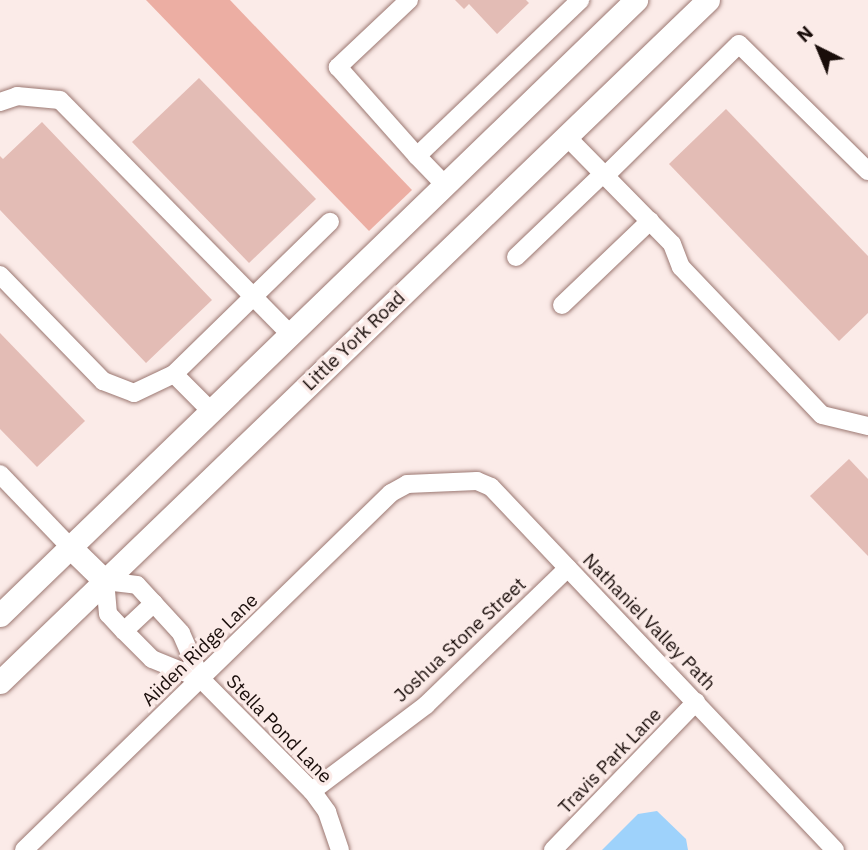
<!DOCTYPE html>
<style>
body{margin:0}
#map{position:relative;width:868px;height:850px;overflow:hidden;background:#fbebe8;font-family:"IBM Plex Sans",sans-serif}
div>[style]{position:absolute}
.green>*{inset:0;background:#ecaea3}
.water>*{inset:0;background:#9ed2fb}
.building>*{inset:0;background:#e3bcb5}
.roads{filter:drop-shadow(0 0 2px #9b7771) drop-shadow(0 0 2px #9b7771)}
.minor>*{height:18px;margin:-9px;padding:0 9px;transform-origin:9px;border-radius:9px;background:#fff}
.major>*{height:23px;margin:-11.5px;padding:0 11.5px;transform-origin:11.5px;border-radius:11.5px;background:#fff}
span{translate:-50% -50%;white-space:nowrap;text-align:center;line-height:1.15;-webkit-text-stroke:7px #fbebe8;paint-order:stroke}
.street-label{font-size:19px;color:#190d0a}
.north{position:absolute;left:784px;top:14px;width:70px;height:70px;-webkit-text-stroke:5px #fbebe8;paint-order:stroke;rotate:317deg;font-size:19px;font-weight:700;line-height:28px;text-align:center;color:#190d0a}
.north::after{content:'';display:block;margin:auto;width:24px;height:32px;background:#190d0a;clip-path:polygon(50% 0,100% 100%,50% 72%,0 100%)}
</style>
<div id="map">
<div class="green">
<i style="clip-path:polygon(146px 0,230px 0,412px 190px,369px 231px)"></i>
</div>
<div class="water">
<i style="clip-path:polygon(657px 811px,686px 839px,688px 850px,602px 850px,638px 814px)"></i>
</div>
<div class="building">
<i style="clip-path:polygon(455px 0,526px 0,529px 3px,497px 34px,469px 4px,464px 9px)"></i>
<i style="clip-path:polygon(199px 78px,316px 199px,249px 263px,132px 142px)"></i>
<i style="clip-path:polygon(726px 109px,868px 256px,868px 313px,839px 341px,669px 164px)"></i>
<i style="clip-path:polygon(42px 122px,212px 300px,146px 363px,0 210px,0 156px,3px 159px)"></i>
<i style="clip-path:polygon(0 333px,85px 421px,37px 467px,0 429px)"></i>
<i style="clip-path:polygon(849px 459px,868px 479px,868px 556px,810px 496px)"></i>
</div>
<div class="roads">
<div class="minor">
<i style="left:409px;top:0;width:98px;rotate:136.7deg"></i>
<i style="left:338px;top:67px;width:119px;rotate:48.4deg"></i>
<i style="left:0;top:102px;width:18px;rotate:-19deg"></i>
<i style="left:17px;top:96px;width:43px;rotate:5.3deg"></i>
<i style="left:60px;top:100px;width:330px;rotate:45.5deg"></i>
<i style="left:566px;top:136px;width:151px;rotate:45.5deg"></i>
<i style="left:672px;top:244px;width:25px;rotate:69deg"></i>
<i style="left:681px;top:267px;width:204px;rotate:46.4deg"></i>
<i style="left:822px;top:415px;width:47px;rotate:13.4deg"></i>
<i style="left:605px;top:176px;width:188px;rotate:-44.6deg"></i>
<i style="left:739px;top:44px;width:181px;rotate:44.6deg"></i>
<i style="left:445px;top:185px;width:40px;rotate:-134deg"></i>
<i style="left:417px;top:156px;width:226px;rotate:-43.7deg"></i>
<i style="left:516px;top:257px;width:120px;rotate:-43.7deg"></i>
<i style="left:0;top:275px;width:148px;rotate:45.8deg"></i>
<i style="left:103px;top:381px;width:33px;rotate:21deg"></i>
<i style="left:134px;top:393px;width:44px;rotate:-25.4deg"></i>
<i style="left:174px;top:374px;width:218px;rotate:-44.3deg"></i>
<i style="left:562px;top:305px;width:122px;rotate:-43.7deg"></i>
<i style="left:174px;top:374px;width:52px;rotate:45deg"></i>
<i style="left:0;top:474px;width:101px;rotate:46.2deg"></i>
<i style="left:105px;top:581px;width:32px;rotate:7deg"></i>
<i style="left:137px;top:585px;width:65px;rotate:47.5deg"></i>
<i style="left:181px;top:633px;width:50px;rotate:66.5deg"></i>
<i style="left:201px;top:679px;width:53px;rotate:-157.8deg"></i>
<i style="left:152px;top:659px;width:40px;rotate:-135deg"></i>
<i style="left:124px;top:631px;width:23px;rotate:-133deg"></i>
<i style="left:108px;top:614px;width:33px;rotate:-95deg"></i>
<i style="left:124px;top:631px;width:41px;rotate:-43deg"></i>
<i style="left:201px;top:679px;width:158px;rotate:45.3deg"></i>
<i style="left:312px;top:791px;width:26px;rotate:54deg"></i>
<i style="left:327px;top:812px;width:40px;rotate:71.1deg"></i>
<i style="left:312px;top:791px;width:143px;rotate:-37deg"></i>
<i style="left:426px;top:705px;width:197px;rotate:-44deg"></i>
<i style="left:24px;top:850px;width:512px;rotate:-44.21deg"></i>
<i style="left:391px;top:493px;width:18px;rotate:-29deg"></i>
<i style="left:407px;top:484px;width:70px;rotate:-2.5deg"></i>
<i style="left:477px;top:481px;width:15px;rotate:23deg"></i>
<i style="left:491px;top:487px;width:500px;rotate:46.54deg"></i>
<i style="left:553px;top:850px;width:206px;rotate:-46deg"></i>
</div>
<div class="major">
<i style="left:70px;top:547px;width:49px;rotate:44.2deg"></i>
<i style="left:0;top:615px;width:885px;rotate:-44.04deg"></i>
<i style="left:0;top:682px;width:983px;rotate:-43.93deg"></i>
</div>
</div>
<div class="street-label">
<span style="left:354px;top:341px;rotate:-44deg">Little York Road</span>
<span style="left:649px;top:622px;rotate:46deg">Nathaniel Valley Path</span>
<span style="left:460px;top:640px;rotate:-43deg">Joshua Stone Street</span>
<span style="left:200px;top:650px;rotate:-44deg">Aiiden Ridge Lane</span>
<span style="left:279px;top:729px;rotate:46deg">Stella Pond Lane</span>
<span style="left:610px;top:761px;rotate:-46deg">Travis Park Lane</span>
</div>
<div class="north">N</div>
</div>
